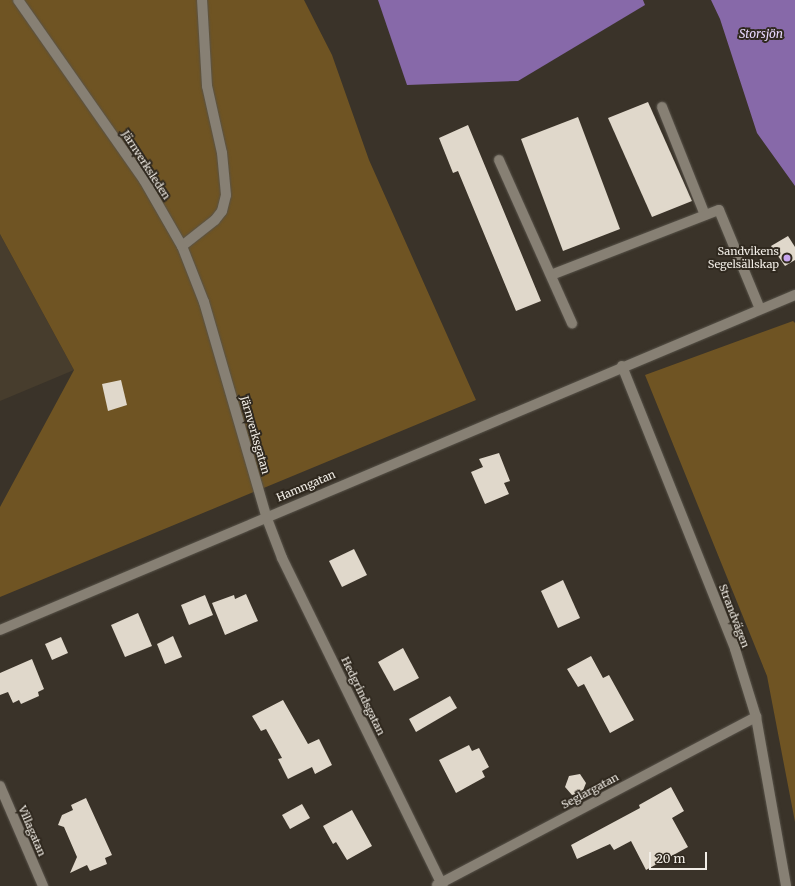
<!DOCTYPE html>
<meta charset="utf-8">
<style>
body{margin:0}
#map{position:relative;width:795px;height:886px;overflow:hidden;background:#3a3329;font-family:Merriweather,serif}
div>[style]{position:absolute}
.built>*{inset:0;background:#473d2d}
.green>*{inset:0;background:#6f5423}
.water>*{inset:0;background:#8769a9}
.building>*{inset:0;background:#e0d8cb}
.roads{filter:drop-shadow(0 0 1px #575249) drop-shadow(0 0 1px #575249)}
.minor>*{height:10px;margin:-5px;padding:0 5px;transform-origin:5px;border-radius:5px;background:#878074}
.dots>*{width:11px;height:11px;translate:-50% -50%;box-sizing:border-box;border:2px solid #30291f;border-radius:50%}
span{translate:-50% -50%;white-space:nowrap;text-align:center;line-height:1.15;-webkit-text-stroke:4px #30291f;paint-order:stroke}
.street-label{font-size:11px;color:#f2eee7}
.poi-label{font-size:11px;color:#f2eee7}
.right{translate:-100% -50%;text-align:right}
.water-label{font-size:12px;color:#e6d6fb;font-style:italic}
.scale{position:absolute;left:649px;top:852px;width:58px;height:18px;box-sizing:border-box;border:2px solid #f2eee7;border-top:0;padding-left:5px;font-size:12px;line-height:14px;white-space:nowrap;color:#f2eee7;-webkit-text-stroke:3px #30291f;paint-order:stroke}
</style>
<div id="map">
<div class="built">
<i style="clip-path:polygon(0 234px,74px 370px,0 401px)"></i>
</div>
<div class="green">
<i style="clip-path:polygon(0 0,304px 0,332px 55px,369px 160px,476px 400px,0 597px,0 507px,74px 370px,0 234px)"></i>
<i style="clip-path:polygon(793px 321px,795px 323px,795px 822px,767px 676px,645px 375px)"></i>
</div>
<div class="water">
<i style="clip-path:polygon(378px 0,643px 0,645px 5px,518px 81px,407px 85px)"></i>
<i style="clip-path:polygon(711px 0,795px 0,795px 186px,757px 133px,720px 19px)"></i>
</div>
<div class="building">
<i style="clip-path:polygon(648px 102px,692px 201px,652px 217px,608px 118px)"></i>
<i style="clip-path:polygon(578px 117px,620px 229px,563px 251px,521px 139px)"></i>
<i style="clip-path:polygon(468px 125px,541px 301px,516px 311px,458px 171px,453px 173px,439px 138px)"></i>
<i style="clip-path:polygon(788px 236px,795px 247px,795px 260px,785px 266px,771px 246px)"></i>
<i style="clip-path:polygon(121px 380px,127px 405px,108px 411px,102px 384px)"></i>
<i style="clip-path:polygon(499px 453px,510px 481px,504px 483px,509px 494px,485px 504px,471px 472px,483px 467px,479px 459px)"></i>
<i style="clip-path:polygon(354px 549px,367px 575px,342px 587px,329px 561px)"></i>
<i style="clip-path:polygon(563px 580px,580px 618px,558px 628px,541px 591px)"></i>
<i style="clip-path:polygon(246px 594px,258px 621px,225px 635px,212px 603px,234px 595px,235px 599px)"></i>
<i style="clip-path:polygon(205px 595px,213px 615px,189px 625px,181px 605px)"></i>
<i style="clip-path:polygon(138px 613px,152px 646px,125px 657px,111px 625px)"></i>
<i style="clip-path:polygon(173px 636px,182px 657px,165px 664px,157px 644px)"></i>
<i style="clip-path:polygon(61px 637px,68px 653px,52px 660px,45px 644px)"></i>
<i style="clip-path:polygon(403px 648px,419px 678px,394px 691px,378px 662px)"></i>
<i style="clip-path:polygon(591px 656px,603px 678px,609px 675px,634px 720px,610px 733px,584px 684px,578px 687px,567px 669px)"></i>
<i style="clip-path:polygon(32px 659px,44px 689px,38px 692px,39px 696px,21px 704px,19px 700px,13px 703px,8px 692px,0 695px,0 673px)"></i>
<i style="clip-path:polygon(450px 696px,457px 708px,416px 732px,409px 719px)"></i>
<i style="clip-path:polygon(283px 700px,308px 744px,319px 739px,332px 765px,315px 774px,312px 767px,288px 779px,278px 759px,282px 758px,266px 729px,261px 731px,252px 716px)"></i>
<i style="clip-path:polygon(469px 745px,472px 751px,479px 748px,489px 767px,482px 771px,485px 777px,456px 793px,439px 760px)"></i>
<i style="clip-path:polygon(580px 774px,586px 783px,582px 793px,572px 795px,565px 787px,569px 776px)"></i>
<i style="clip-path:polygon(671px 787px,684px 811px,672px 818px,688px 847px,646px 870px,631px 841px,614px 850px,610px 844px,577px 859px,571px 845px,640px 808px,639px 805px)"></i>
<i style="clip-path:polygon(86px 798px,112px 855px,105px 858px,107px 864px,90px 871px,87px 865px,70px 873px,77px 857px,64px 827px,58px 825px,62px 815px,73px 810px,71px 805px)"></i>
<i style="clip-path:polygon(302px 804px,310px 818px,290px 829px,282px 815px)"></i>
<i style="clip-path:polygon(352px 810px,372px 846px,347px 860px,336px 842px,333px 844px,323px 826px)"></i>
</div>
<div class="roads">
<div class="minor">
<i style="left:18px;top:0;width:220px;rotate:55deg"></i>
<i style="left:144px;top:180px;width:76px;rotate:60.1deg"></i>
<i style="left:182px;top:246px;width:60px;rotate:68.6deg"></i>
<i style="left:204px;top:302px;width:223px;rotate:73.8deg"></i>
<i style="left:266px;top:516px;width:45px;rotate:69.1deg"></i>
<i style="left:282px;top:558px;width:365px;rotate:63.9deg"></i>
<i style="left:662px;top:107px;width:116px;rotate:68.3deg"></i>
<i style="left:499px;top:160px;width:179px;rotate:65.9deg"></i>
<i style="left:182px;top:246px;width:42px;rotate:-38.2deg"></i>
<i style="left:215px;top:220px;width:11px;rotate:-52deg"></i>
<i style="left:222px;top:211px;width:16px;rotate:-76deg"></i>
<i style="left:226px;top:195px;width:42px;rotate:-95.4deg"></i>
<i style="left:222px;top:153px;width:69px;rotate:-102.6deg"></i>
<i style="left:207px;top:86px;width:86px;rotate:-93.3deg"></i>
<i style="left:551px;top:275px;width:180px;rotate:-21.2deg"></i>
<i style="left:719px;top:210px;width:107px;rotate:67.5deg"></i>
<i style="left:622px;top:366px;width:305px;rotate:68.2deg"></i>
<i style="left:735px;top:649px;width:71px;rotate:72.8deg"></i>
<i style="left:756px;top:717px;width:172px;rotate:79.9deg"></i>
<i style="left:0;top:630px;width:863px;rotate:-22.85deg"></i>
<i style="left:0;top:786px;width:109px;rotate:66.7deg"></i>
<i style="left:437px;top:885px;width:361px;rotate:-27.8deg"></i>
</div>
</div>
<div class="dots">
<i style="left:787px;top:258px;background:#c7a6ef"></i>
</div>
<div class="street-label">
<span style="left:146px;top:165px;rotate:57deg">Järnverksleden</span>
<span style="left:255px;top:435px;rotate:74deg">Järnverksgatan</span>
<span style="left:306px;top:486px;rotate:-23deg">Hamngatan</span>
<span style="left:734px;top:616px;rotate:69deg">Strandvägen</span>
<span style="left:363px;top:696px;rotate:64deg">Hedgrindsgatan</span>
<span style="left:590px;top:791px;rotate:-28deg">Seglargatan</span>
<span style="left:32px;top:831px;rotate:67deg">Villagatan</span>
</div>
<div class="poi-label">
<span class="right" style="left:779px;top:258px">Sandvikens<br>Segelsällskap</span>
</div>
<div class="water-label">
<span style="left:761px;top:34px">Storsjön</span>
</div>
<div class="scale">20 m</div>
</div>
